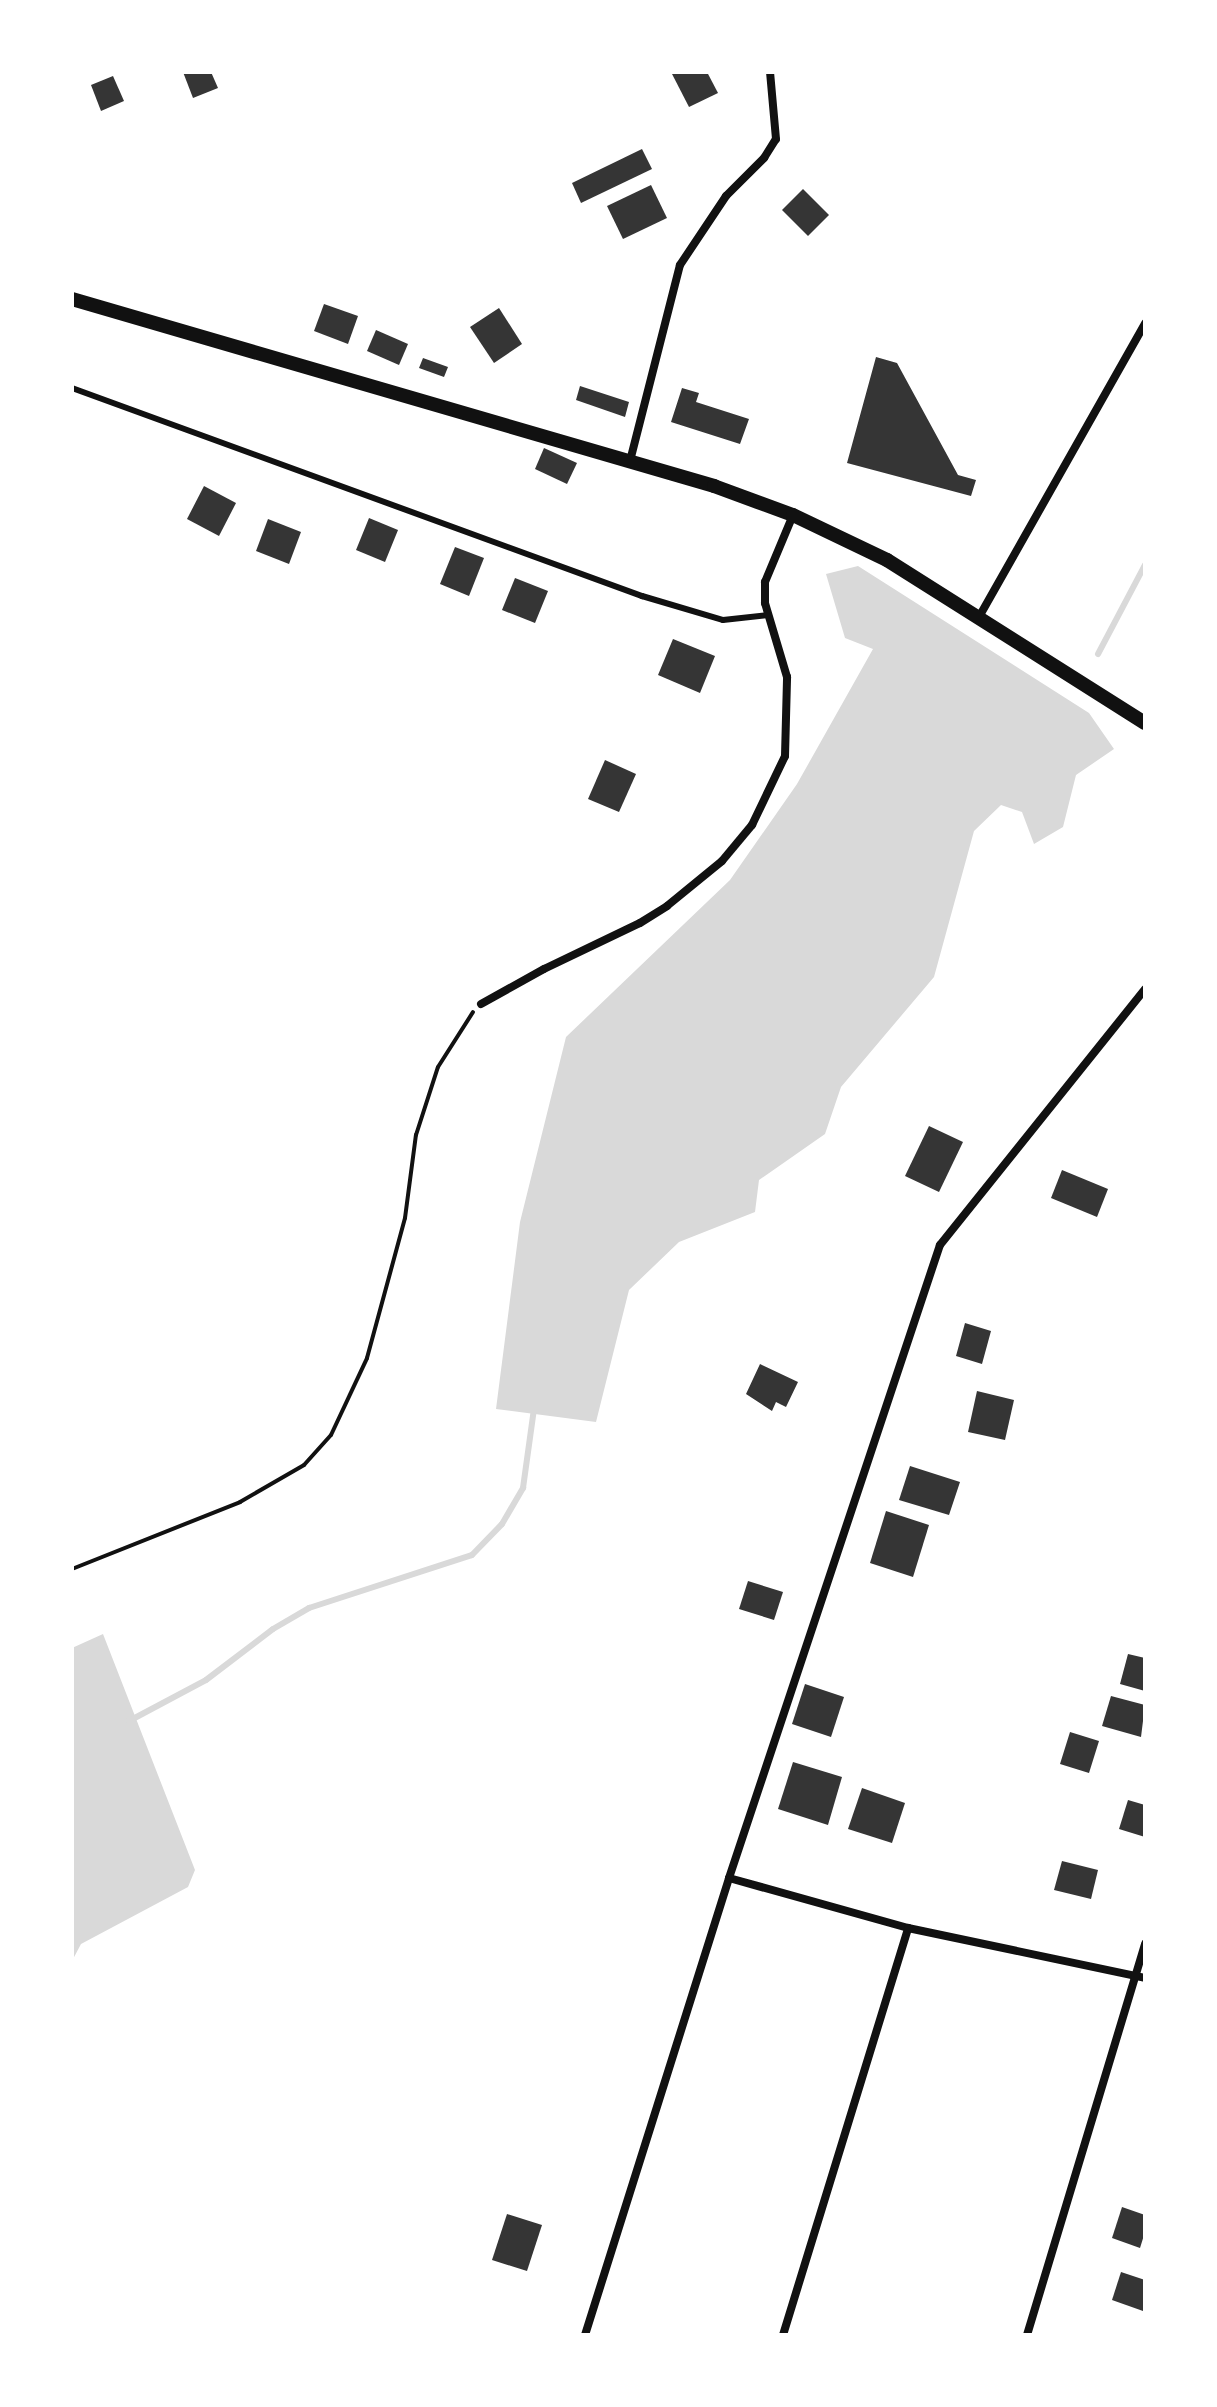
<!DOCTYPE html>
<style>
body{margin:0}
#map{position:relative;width:1217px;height:2407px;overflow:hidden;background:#fff;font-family:Lato,sans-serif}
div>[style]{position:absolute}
.water>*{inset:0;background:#d9d9d9}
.stream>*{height:6px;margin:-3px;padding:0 3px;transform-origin:3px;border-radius:3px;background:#d9d9d9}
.building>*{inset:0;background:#353535}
.path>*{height:4px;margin:-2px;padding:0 2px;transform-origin:2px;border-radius:2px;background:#111}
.service>*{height:6px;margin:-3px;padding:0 3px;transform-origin:3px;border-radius:3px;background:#111}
.minor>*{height:8px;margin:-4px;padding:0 4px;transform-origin:4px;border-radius:4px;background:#111}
.tertiary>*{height:14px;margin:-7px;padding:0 7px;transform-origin:7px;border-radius:7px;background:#111}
span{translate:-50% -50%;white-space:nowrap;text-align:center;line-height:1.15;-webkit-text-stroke:8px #fff;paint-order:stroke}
.frame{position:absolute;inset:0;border:74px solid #fff;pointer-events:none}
</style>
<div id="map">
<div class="water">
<i style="clip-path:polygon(858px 566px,1089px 713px,1114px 749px,1076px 775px,1063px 827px,1034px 844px,1022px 812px,1001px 805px,974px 831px,934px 977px,841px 1087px,825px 1134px,759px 1180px,755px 1212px,679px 1242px,629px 1290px,596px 1422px,496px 1409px,520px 1222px,566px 1037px,730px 880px,797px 784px,873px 649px,845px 638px,826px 574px)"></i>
<i style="clip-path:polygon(103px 1634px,195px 1870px,188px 1887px,81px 1944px,72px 1961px,72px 1648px)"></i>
</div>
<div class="stream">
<i style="left:1098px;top:654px;width:101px;rotate:-62.2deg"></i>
<i style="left:129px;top:1721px;width:87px;rotate:-28deg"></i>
<i style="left:206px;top:1680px;width:84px;rotate:-37.3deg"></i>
<i style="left:273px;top:1629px;width:42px;rotate:-30.3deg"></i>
<i style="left:309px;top:1608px;width:171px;rotate:-18deg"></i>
<i style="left:472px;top:1555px;width:43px;rotate:-45.9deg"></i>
<i style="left:502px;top:1524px;width:42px;rotate:-59.7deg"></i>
<i style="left:523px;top:1488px;width:80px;rotate:-82.1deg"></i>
</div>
<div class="building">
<i style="clip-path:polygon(183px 72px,211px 72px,218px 88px,193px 98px)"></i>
<i style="clip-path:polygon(671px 72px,707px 72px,718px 93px,689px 107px)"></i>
<i style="clip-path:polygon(113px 76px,124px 101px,101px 111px,91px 85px)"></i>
<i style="clip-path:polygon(642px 149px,652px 169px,581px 203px,572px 183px)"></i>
<i style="clip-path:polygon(651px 185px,667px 218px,623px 239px,607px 206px)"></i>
<i style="clip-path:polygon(803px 189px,829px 215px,808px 236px,782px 210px)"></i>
<i style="clip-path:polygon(324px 304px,358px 316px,348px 344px,314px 331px)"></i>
<i style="clip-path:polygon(499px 308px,522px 344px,494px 363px,470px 327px)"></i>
<i style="clip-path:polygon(376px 330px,408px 344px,399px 365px,367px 351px)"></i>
<i style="clip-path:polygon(876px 357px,897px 363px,958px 475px,976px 480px,971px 496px,847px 463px)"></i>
<i style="clip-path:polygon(423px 358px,448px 367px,444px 377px,419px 368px)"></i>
<i style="clip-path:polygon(580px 386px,629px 402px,625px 417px,576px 400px)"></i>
<i style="clip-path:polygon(682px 388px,699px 393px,696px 402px,749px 419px,740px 444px,671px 422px)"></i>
<i style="clip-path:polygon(544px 448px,577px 463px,567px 484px,535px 469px)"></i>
<i style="clip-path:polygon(204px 486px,236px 503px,219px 536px,187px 519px)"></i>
<i style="clip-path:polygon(369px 518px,398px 530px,385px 562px,356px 550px)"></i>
<i style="clip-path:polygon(268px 519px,301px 532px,289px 564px,256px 551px)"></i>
<i style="clip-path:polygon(455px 547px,484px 558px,469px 596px,440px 584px)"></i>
<i style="clip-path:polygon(515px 578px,548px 591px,535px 623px,502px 610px)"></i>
<i style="clip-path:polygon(673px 639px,715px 656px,700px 693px,658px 675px)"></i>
<i style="clip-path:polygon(605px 760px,636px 774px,619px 812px,588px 799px)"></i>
<i style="clip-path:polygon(929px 1126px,963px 1142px,939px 1192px,905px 1176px)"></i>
<i style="clip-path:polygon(1062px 1170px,1108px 1189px,1097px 1217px,1051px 1198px)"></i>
<i style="clip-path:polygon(965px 1323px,991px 1331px,982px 1364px,956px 1356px)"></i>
<i style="clip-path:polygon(760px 1364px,798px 1382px,786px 1407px,776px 1402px,772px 1411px,746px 1394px)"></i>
<i style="clip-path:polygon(977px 1391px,1014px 1400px,1005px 1440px,968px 1432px)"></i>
<i style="clip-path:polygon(910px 1466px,960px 1482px,949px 1515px,899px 1500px)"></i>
<i style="clip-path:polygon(886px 1511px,929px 1525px,913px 1577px,870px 1563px)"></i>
<i style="clip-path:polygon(748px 1581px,783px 1592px,774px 1620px,739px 1609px)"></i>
<i style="clip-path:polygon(1128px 1654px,1145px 1658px,1145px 1691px,1120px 1684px)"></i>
<i style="clip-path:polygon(805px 1684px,844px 1697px,831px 1737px,792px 1724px)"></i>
<i style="clip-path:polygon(1111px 1696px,1145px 1705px,1141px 1737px,1102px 1726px)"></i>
<i style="clip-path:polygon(1070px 1732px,1099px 1741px,1089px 1773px,1060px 1764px)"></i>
<i style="clip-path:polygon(793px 1762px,842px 1777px,828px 1825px,778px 1809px)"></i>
<i style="clip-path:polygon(862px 1788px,905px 1803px,892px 1843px,848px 1829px)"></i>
<i style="clip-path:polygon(1128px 1800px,1145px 1805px,1145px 1837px,1119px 1829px)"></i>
<i style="clip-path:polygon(1062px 1861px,1098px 1870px,1091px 1899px,1054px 1890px)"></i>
<i style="clip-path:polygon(1122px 2207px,1145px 2215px,1145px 2232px,1140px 2248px,1112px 2238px)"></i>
<i style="clip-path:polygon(507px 2214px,542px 2225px,527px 2271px,492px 2260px)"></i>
<i style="clip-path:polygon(1121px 2272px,1145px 2280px,1143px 2311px,1112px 2300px)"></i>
</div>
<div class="path">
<i style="left:72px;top:1569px;width:181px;rotate:-21.7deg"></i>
<i style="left:240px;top:1502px;width:74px;rotate:-30deg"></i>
<i style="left:304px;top:1465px;width:40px;rotate:-48deg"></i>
<i style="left:331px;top:1435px;width:85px;rotate:-64.9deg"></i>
<i style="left:367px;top:1358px;width:145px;rotate:-74.8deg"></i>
<i style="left:405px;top:1218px;width:84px;rotate:-82.5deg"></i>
<i style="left:416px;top:1135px;width:71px;rotate:-72.1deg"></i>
<i style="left:438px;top:1067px;width:65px;rotate:-57.5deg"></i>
</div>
<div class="service">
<i style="left:72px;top:388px;width:607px;rotate:20.05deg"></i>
<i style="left:642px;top:596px;width:84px;rotate:16.5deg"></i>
<i style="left:723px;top:620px;width:45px;rotate:-6.3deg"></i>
</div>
<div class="minor">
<i style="left:630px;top:461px;width:202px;rotate:-75.7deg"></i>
<i style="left:680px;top:265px;width:83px;rotate:-56.3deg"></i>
<i style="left:726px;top:196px;width:54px;rotate:-45deg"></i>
<i style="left:764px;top:158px;width:22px;rotate:-58deg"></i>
<i style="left:776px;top:139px;width:67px;rotate:-95.1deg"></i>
<i style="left:979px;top:617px;width:338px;rotate:-60.5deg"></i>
<i style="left:481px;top:1004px;width:72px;rotate:-29.1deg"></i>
<i style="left:544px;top:969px;width:106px;rotate:-25.6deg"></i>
<i style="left:640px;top:923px;width:32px;rotate:-32deg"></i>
<i style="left:667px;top:906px;width:71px;rotate:-39.3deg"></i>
<i style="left:722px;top:861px;width:47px;rotate:-50.2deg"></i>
<i style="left:752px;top:825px;width:76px;rotate:-64.4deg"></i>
<i style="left:785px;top:756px;width:79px;rotate:-88.5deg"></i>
<i style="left:787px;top:677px;width:77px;rotate:-106.6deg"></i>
<i style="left:765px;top:603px;width:21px;rotate:-90deg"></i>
<i style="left:765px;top:582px;width:73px;rotate:-67.3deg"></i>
<i style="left:729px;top:1878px;width:186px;rotate:15.6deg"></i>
<i style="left:908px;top:1928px;width:242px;rotate:11.9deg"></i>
<i style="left:585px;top:2335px;width:479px;rotate:-72.5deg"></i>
<i style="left:729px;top:1878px;width:667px;rotate:-71.57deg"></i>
<i style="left:940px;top:1245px;width:328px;rotate:-51.3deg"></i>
<i style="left:783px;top:2335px;width:426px;rotate:-72.9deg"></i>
<i style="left:1027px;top:2335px;width:409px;rotate:-73.2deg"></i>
</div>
<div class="tertiary">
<i style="left:72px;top:299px;width:669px;rotate:16.24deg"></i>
<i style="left:714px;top:486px;width:84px;rotate:20.2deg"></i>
<i style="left:793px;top:515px;width:104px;rotate:25.6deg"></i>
<i style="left:887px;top:560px;width:305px;rotate:32.3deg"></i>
</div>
<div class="frame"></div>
</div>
